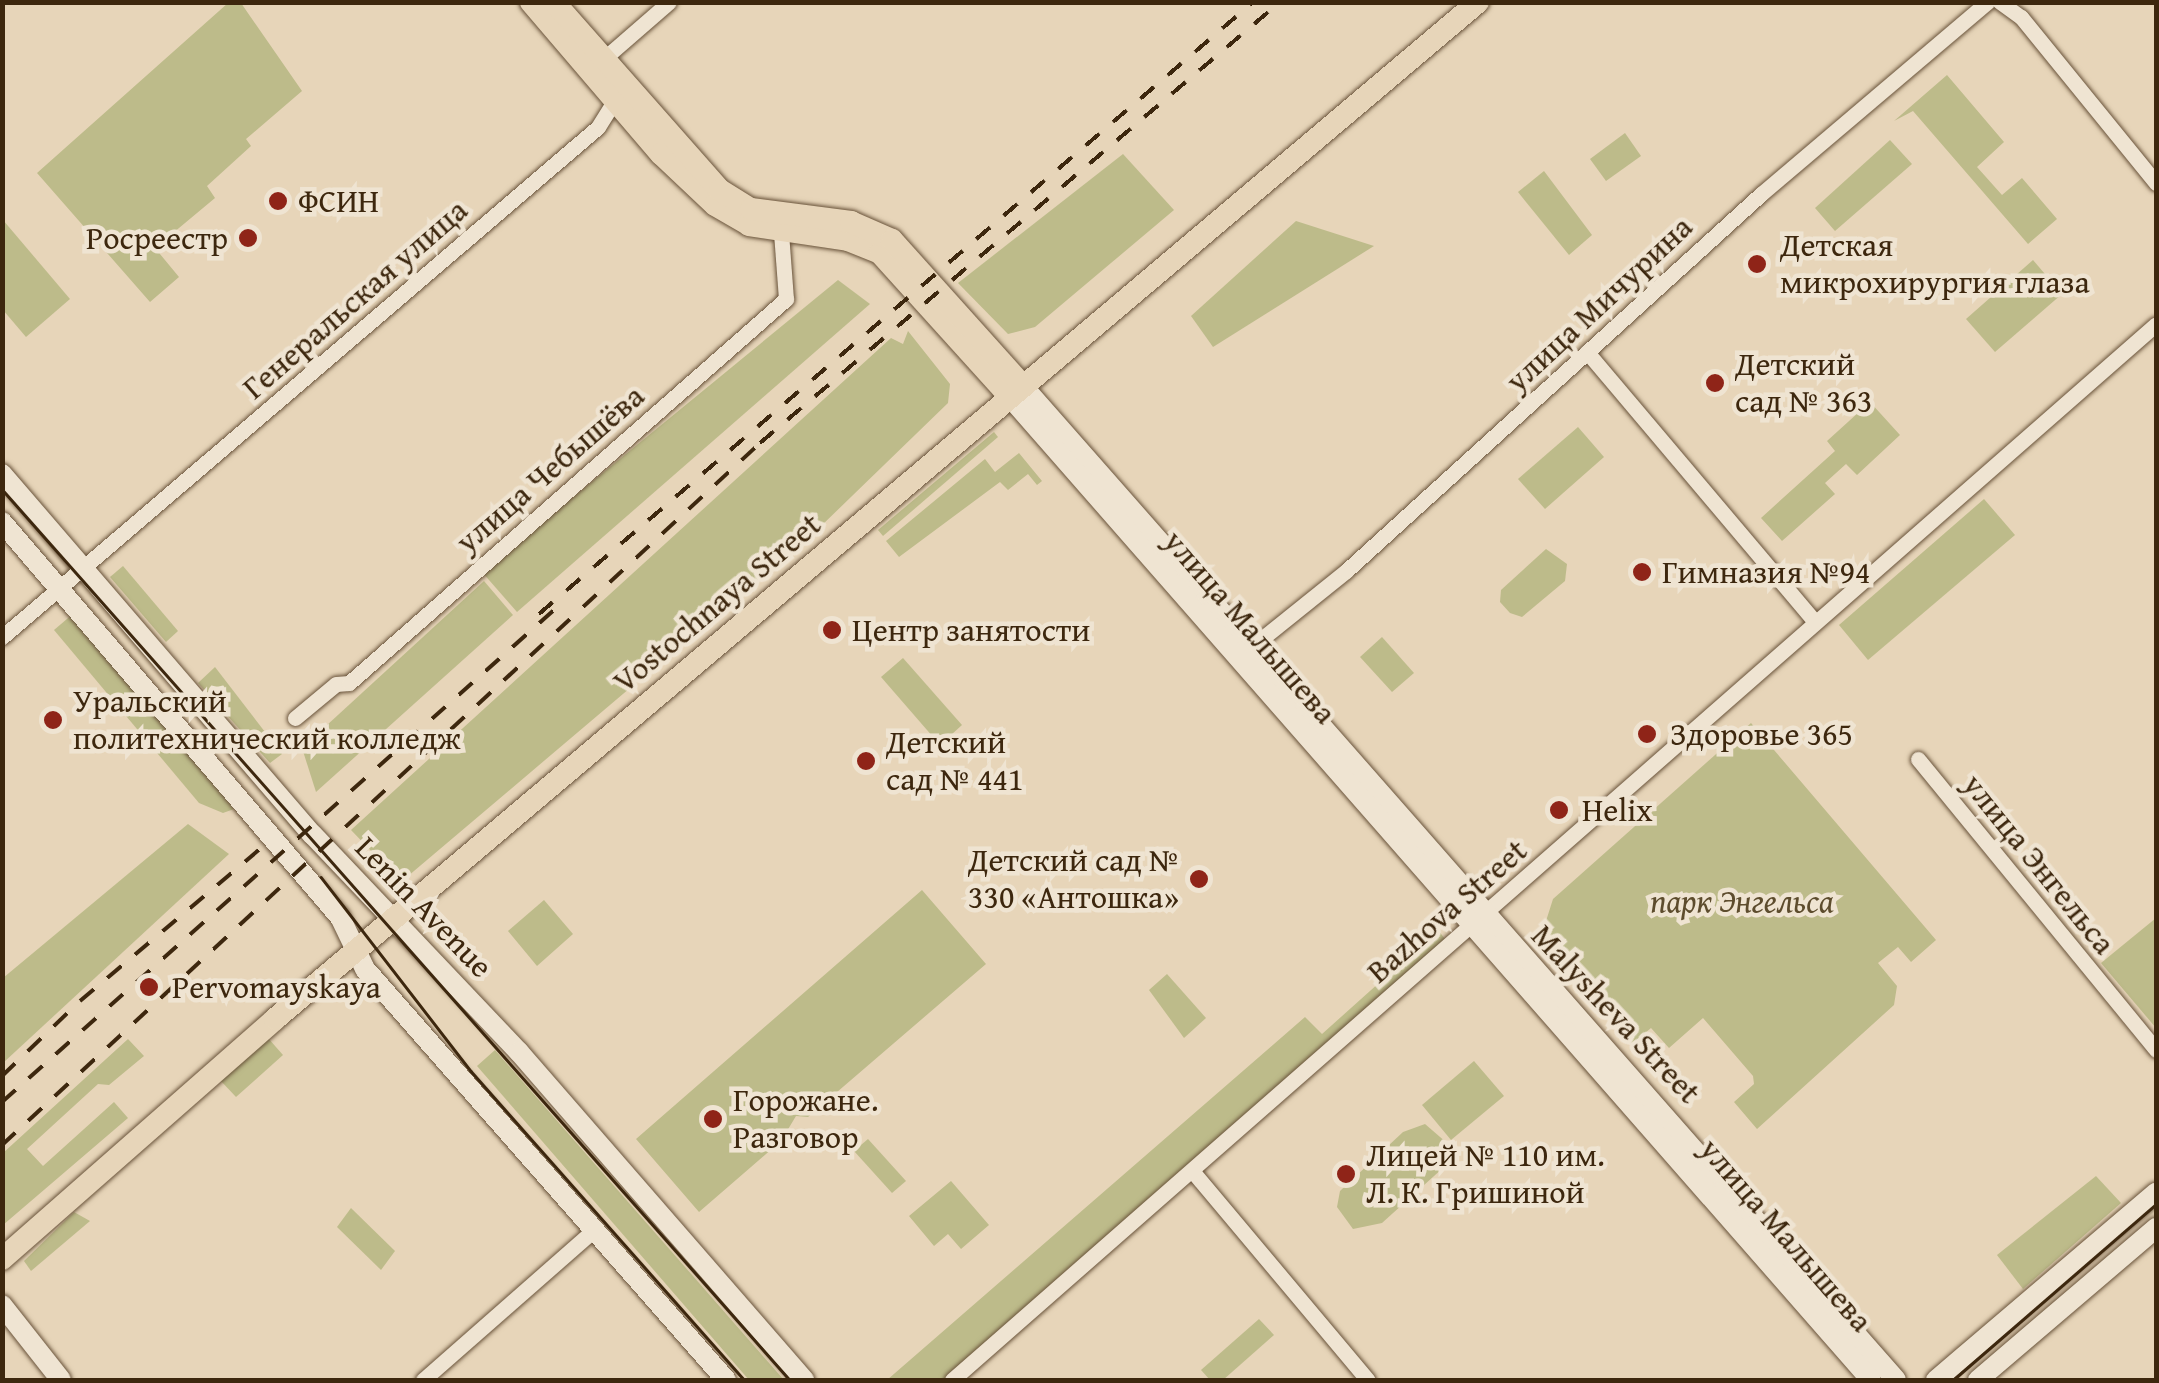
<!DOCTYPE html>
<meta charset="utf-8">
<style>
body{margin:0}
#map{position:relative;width:2159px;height:1383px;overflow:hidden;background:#e7d5b9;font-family:"Gentium Book Plus",serif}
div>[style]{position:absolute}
.green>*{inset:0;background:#bdbb8a}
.roads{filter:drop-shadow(0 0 2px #685239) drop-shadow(0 0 2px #685239)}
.street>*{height:15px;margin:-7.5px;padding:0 7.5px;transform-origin:7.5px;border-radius:7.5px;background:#efe4d2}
.secondary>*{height:20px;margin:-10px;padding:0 10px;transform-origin:10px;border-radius:10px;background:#efe4d2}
.primary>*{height:22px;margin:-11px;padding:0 11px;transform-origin:11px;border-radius:11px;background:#e7d5b9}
.tram>*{height:2.5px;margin:-1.25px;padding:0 1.25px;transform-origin:1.25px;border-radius:1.25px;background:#3d270e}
.rail>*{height:4px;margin-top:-2px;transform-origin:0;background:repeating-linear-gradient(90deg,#3d270e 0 18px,transparent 0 36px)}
.dots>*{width:28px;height:28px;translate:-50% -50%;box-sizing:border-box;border:5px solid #efe4d2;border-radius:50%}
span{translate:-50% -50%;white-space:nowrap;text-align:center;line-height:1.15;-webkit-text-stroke:9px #efe4d2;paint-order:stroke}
.poi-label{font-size:32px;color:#3d270e}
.left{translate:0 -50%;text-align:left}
.right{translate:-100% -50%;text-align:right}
.street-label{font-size:32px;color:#3d270e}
.park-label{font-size:32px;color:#5d4c2d;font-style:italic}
.frame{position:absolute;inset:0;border:5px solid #3d270e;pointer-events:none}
</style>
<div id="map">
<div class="green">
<i style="clip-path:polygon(228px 3px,241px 3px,302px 91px,246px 139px,251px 146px,207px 186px,215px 198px,155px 248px,179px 277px,150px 302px,37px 173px)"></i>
<i style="clip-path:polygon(1947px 75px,2004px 142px,1977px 167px,2002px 195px,2022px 178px,2057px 219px,2028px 244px,1913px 111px,1894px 121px)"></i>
<i style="clip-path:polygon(1625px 133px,1641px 156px,1606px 181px,1590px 159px)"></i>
<i style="clip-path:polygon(1890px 140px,1912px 164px,1835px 231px,1815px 208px)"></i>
<i style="clip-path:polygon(1123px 154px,1174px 210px,1035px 327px,1008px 334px,958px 283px)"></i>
<i style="clip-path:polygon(1544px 171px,1592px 235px,1569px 255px,1518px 192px)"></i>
<i style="clip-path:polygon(3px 220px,70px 299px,26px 337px,3px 310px)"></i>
<i style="clip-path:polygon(1296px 221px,1374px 246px,1213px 347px,1191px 316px)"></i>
<i style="clip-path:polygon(2033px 260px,2062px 294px,1995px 352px,1966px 319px)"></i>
<i style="clip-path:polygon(838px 280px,870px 304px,517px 612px,482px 572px)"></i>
<i style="clip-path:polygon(908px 331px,950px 384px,948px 403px,819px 528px,401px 882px,351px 830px,891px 338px,903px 344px)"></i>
<i style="clip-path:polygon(1870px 402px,1900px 435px,1857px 475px,1846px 464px,1825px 483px,1835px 494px,1782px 541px,1761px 518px,1835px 451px,1827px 441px)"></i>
<i style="clip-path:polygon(1578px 427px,1604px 457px,1545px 509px,1518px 479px)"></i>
<i style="clip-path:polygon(994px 432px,998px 437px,883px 536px,878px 530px)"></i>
<i style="clip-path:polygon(1019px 453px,1042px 481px,1037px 485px,1028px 474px,1008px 490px,1000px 482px,899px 557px,886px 541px,985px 459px,995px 472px)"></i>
<i style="clip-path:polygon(1984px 499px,2015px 535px,1868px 660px,1839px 625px)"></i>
<i style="clip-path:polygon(1546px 549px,1567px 564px,1565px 581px,1522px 617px,1510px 613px,1500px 602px,1501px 590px)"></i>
<i style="clip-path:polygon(123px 566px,178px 631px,166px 642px,110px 577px)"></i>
<i style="clip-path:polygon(484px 581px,513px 615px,316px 792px,302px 748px)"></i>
<i style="clip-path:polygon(74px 613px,234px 809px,223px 813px,199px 803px,54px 630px)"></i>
<i style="clip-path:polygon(1382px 637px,1414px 673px,1392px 692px,1360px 657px)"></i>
<i style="clip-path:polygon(903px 658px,962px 725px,940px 745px,881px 677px)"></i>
<i style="clip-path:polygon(215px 667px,282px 754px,270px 763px,198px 683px)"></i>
<i style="clip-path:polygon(1751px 723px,1936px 940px,1911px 962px,1898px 947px,1878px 963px,1897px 986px,1894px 1005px,1757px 1129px,1734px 1102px,1754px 1084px,1753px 1076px,1703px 1018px,1669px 1048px,1651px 1028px,1632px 1044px,1540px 940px,1553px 899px)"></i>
<i style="clip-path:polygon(188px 824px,229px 854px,3px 1063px,3px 978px)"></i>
<i style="clip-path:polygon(922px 890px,986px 964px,808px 1117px,796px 1116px,781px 1141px,699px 1212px,636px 1139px)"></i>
<i style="clip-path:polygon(544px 900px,573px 934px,537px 966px,508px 931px)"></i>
<i style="clip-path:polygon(2156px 918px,2156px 1028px,2101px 963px)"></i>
<i style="clip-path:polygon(1438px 930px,1445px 939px,945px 1380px,887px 1380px,1305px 1017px,1322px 1034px)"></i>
<i style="clip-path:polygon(1167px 974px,1206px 1018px,1184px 1038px,1149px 990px)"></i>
<i style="clip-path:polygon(268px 1038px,283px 1055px,236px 1097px,220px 1080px)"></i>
<i style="clip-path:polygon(128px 1039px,144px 1056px,109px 1085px,98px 1084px,27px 1149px,43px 1166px,114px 1102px,128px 1118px,3px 1225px,3px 1153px)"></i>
<i style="clip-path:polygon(495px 1050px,784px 1380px,749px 1380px,477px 1066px)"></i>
<i style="clip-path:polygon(1474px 1061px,1504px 1096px,1451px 1140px,1422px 1105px)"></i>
<i style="clip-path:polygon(1425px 1124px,1447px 1143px,1444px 1167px,1382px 1223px,1353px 1229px,1337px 1207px,1340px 1191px,1403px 1132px)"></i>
<i style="clip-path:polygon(868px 1139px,906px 1181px,892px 1193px,854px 1151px)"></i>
<i style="clip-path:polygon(2096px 1176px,2121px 1203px,2023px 1289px,1997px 1255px)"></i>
<i style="clip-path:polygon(951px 1181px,989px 1225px,961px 1249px,948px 1234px,934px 1246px,909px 1216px)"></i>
<i style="clip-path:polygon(351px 1208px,395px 1251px,381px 1270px,337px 1227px)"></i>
<i style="clip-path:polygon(74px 1212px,90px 1221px,31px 1271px,24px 1261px)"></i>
<i style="clip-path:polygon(1259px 1319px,1274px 1335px,1223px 1380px,1210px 1380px,1201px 1370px)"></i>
</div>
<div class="roads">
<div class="street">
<i style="left:2000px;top:2px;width:26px;rotate:36deg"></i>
<i style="left:2021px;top:17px;width:214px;rotate:50.9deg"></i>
<i style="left:600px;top:62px;width:91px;rotate:-41deg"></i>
<i style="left:1587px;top:352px;width:353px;rotate:49.8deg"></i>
<i style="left:2px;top:637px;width:784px;rotate:-40.55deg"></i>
<i style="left:598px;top:127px;width:36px;rotate:-58deg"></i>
<i style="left:1249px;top:649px;width:124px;rotate:-38.8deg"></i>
<i style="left:1346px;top:571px;width:561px;rotate:-42.25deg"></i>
<i style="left:1761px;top:194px;width:297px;rotate:-40.3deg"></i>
<i style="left:295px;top:718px;width:53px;rotate:-39.7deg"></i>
<i style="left:336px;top:684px;width:13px;rotate:-4deg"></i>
<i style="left:349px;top:683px;width:582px;rotate:-41.31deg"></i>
<i style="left:786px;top:299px;width:67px;rotate:-94.3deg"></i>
<i style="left:1918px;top:759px;width:376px;rotate:50.7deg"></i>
<i style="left:1194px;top:1173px;width:270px;rotate:50deg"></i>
<i style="left:423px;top:1380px;width:230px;rotate:-41.3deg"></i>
<i style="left:952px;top:1380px;width:1601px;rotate:-41.25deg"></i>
</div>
<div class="secondary">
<i style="left:1022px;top:385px;width:1324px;rotate:48.7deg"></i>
<i style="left:1009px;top:396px;width:1308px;rotate:48.78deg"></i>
<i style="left:2px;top:474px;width:476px;rotate:49.3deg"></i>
<i style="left:313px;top:835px;width:299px;rotate:46.5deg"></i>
<i style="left:519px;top:1052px;width:435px;rotate:49deg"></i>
<i style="left:2px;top:522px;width:520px;rotate:49.45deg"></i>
<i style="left:340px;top:917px;width:58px;rotate:64.3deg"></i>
<i style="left:365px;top:969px;width:547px;rotate:48.71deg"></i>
<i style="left:2px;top:1305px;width:95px;rotate:51.8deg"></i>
<i style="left:1936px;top:1380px;width:289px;rotate:-40.4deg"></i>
<i style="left:1978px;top:1380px;width:234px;rotate:-40.5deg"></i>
</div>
<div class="primary">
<i style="left:531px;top:2px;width:200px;rotate:49.5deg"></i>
<i style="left:661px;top:154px;width:74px;rotate:43.4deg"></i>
<i style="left:715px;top:205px;width:39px;rotate:30deg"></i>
<i style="left:749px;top:225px;width:100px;rotate:8.6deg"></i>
<i style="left:848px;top:240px;width:35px;rotate:22deg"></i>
<i style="left:880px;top:253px;width:193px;rotate:47.9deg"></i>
<i style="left:554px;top:2px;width:251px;rotate:48.6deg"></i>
<i style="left:720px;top:190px;width:36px;rotate:32deg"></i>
<i style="left:751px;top:209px;width:101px;rotate:7.4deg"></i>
<i style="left:851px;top:222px;width:45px;rotate:23.7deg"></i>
<i style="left:892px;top:240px;width:195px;rotate:48.1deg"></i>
<i style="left:2px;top:1259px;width:363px;rotate:-41.3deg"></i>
<i style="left:275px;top:1019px;width:1575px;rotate:-40.21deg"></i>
</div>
</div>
<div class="tram">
<i style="left:2px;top:489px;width:1189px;rotate:48.51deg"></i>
<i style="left:321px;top:877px;width:245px;rotate:52.3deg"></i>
<i style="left:471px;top:1071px;width:412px;rotate:48.5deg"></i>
<i style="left:1953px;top:1380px;width:269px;rotate:-40.9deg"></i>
</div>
<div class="rail">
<i style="left:539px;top:614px;width:940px;rotate:-40.6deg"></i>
<i style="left:2px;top:1076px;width:108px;rotate:-43.9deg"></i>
<i style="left:80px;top:1001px;width:237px;rotate:-40.2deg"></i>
<i style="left:2px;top:1102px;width:739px;rotate:-41.71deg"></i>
<i style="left:2px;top:1145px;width:1033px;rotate:-42.8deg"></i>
<i style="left:760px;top:443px;width:682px;rotate:-40.3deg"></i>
</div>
<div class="dots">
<i style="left:278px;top:201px;background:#8f2418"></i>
<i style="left:248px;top:238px;background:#8f2418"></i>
<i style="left:1757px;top:264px;background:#8f2418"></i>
<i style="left:1715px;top:383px;background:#8f2418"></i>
<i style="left:1642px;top:572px;background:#8f2418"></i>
<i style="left:832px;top:630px;background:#8f2418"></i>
<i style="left:53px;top:720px;background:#8f2418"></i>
<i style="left:1647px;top:734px;background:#8f2418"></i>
<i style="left:866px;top:761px;background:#8f2418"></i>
<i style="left:1559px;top:810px;background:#8f2418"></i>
<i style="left:1199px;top:879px;background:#8f2418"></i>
<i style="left:149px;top:987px;background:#8f2418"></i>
<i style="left:713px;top:1119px;background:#8f2418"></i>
<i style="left:1346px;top:1174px;background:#8f2418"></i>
</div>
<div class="poi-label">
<span class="left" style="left:298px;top:201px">ФСИН</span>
<span class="right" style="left:228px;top:238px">Росреестр</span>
<span class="left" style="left:1780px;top:264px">Детская<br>микрохирургия глаза</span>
<span class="left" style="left:1735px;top:383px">Детский<br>сад № 363</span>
<span class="left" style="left:1662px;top:572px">Гимназия №94</span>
<span class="left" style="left:852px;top:630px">Центр занятости</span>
<span class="left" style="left:73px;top:720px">Уральский<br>политехнический колледж</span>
<span class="left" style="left:1670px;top:734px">Здоровье 365</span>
<span class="left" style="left:886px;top:761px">Детский<br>сад № 441</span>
<span class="left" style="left:1582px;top:810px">Helix</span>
<span class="right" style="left:1179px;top:879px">Детский сад №<br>330 «Антошка»</span>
<span class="left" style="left:172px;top:987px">Pervomayskaya</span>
<span class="left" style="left:733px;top:1119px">Горожане.<br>Разговор</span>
<span class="left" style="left:1366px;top:1174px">Лицей № 110 им.<br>Л. К. Гришиной</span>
</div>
<div class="street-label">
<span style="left:355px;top:299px;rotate:-41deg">Генеральская улица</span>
<span style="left:1599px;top:304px;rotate:-43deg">улица Мичурина</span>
<span style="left:550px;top:469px;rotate:-41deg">улица Чебышёва</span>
<span style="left:717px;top:603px;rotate:-40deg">Vostochnaya Street</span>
<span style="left:1250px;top:627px;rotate:49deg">улица Малышева</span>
<span style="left:2039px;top:864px;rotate:51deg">улица Энгельса</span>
<span style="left:424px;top:907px;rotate:46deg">Lenin Avenue</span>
<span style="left:1447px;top:911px;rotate:-41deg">Bazhova Street</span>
<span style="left:1616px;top:1014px;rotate:47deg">Malysheva Street</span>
<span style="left:1786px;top:1235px;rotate:49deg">улица Малышева</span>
</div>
<div class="park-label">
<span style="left:1742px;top:901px">парк Энгельса</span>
</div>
<div class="frame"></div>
</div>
